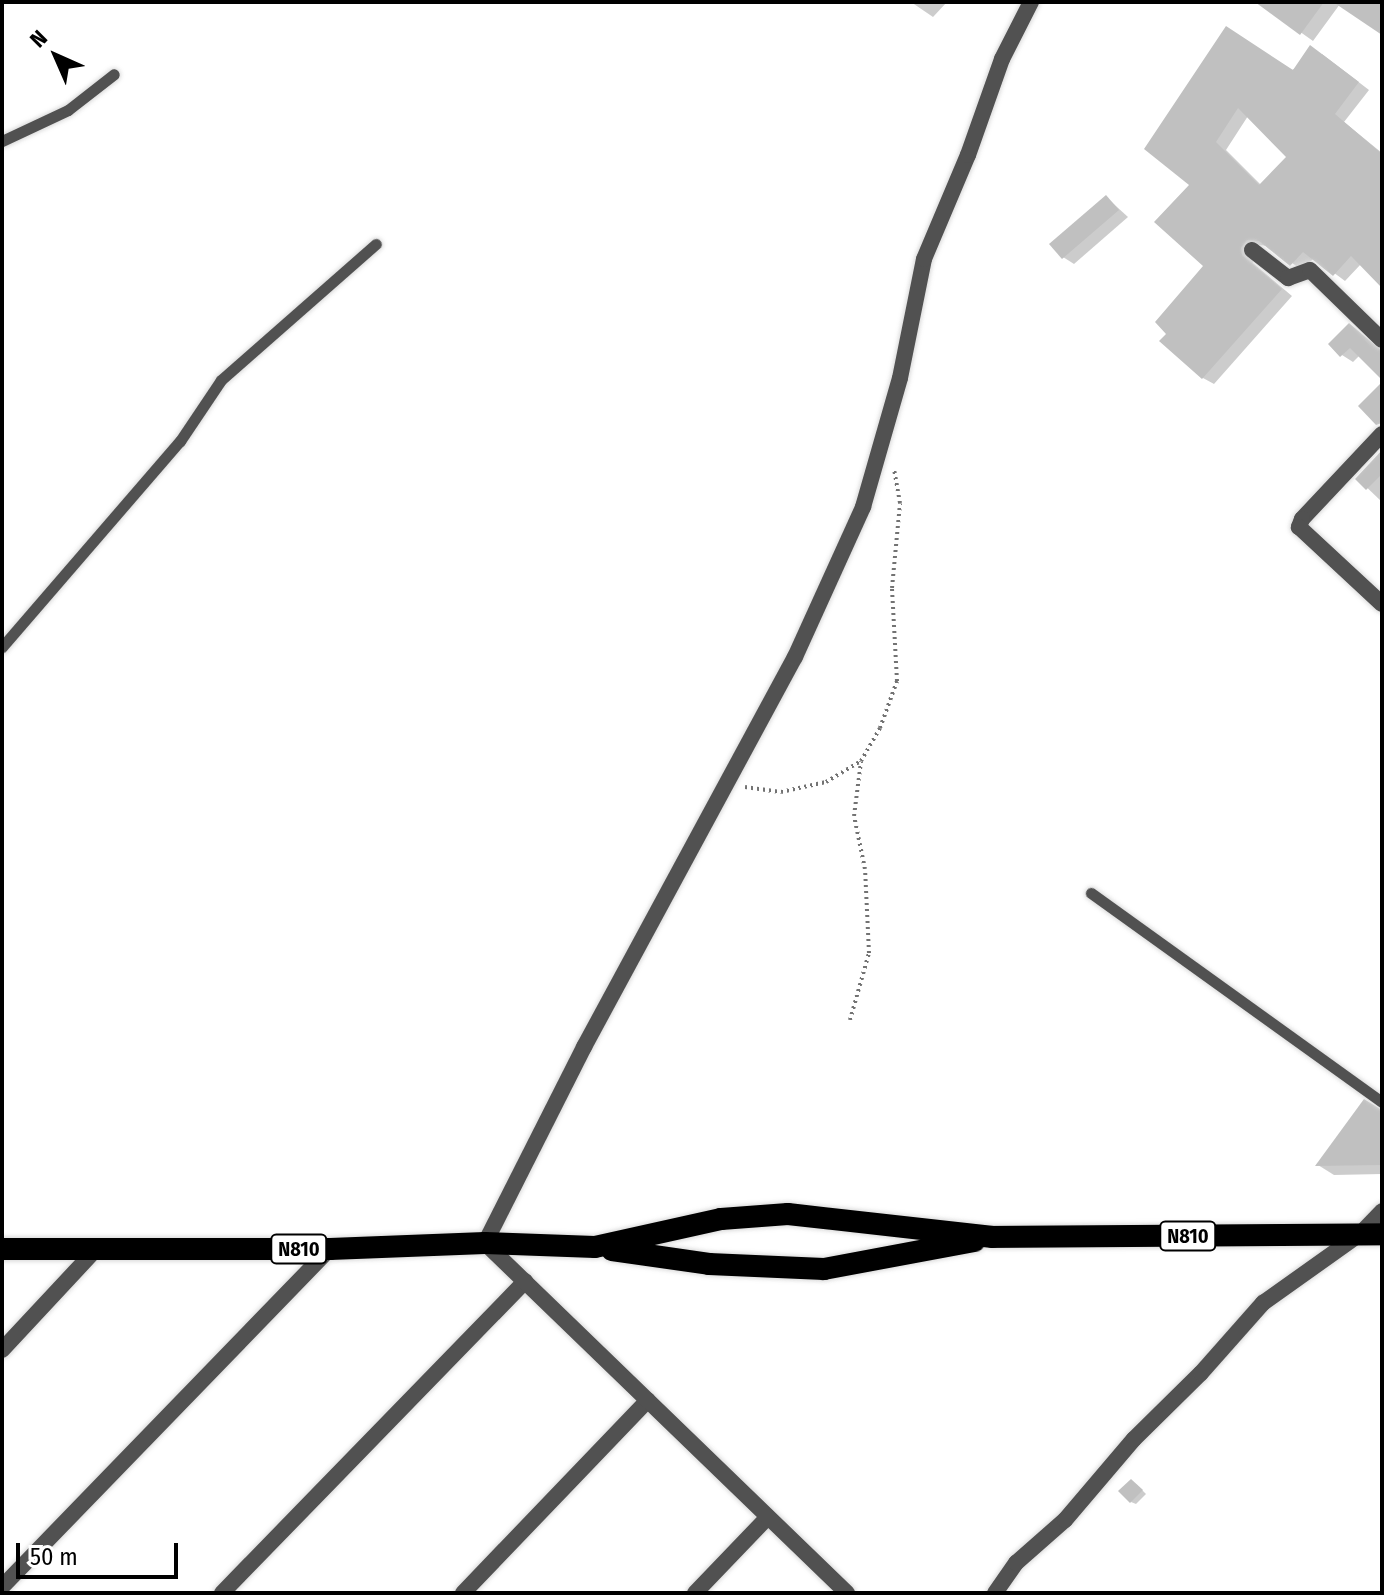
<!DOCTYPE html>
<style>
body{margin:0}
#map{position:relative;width:1384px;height:1595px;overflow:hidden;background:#fff;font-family:"Fira Sans Condensed",sans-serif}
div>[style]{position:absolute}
.shadow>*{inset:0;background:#0003}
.building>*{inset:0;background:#c0c0c0}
.path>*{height:4px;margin-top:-2px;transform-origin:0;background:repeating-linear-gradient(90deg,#737373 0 2px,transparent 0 6px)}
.roads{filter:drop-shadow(0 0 2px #dbdbdb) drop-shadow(0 0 2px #dbdbdb)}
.service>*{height:11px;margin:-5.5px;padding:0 5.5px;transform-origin:5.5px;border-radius:5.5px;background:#515151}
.minor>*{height:16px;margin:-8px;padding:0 8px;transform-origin:8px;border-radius:8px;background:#515151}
.trunk>*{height:22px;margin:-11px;padding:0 11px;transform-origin:11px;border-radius:11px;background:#000}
span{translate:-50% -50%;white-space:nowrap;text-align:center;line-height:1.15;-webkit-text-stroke:6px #fff;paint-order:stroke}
.shield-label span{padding:2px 6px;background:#fff;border:2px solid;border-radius:6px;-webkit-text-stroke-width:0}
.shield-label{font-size:20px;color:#000;font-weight:700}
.frame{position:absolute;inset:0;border:4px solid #000;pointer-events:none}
.north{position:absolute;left:16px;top:16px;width:80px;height:80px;-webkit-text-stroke:6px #fff;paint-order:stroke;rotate:315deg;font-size:22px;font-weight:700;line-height:32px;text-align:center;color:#000}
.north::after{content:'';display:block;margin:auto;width:28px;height:36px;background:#000;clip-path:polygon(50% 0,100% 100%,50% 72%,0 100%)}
.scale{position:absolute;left:16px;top:1543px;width:162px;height:36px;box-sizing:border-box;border:4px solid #000;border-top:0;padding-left:10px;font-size:24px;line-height:28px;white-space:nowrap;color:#000;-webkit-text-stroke:6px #fff;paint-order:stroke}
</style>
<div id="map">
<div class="shadow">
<i style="clip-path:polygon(911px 2px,947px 2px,933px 17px)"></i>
<i style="clip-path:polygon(1258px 2px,1382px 2px,1382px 33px,1340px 4px,1313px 41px)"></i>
<i style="clip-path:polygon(evenodd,1322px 54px,1369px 90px,1344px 122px,1382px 153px,1382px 285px,1361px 264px,1345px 281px,1314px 258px,1302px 270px,1268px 246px,1259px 245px,1252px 254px,1253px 263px,1292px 296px,1214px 384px,1203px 378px,1169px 334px,1206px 266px,1192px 185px,1146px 148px,1322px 54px,1248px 116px,1288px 157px,1261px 185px,1226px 150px,1248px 116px)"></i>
<i style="clip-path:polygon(1106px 197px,1128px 217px,1074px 264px,1063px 257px)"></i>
<i style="clip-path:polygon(1349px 326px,1382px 350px,1382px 377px,1360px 355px,1353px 362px,1342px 355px)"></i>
<i style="clip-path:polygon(1382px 453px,1382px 502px,1358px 479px)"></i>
<i style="clip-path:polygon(1382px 1112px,1382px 1174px,1334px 1175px,1318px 1165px)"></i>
<i style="clip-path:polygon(1136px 1484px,1146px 1494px,1136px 1504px,1131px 1502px)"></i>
</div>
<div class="building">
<i style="clip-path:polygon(1255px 2px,1324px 2px,1300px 35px)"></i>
<i style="clip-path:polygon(1333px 2px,1382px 2px,1382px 35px)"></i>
<i style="clip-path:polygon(evenodd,1226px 26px,1293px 70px,1310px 45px,1359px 82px,1335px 114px,1382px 154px,1382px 288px,1351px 256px,1333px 276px,1303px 252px,1290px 266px,1259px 241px,1247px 240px,1241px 248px,1242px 255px,1282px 289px,1202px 379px,1159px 341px,1166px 334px,1155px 322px,1203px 266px,1154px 222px,1189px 185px,1144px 149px,1226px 26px,1238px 108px,1286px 157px,1259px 185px,1216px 142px,1238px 108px)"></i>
<i style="clip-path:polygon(1106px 195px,1119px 210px,1062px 259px,1049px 244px)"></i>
<i style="clip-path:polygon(1349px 323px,1382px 351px,1382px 380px,1350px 348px,1340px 357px,1328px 344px)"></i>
<i style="clip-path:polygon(1382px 382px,1382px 423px,1376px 425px,1358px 406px)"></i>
<i style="clip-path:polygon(1382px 450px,1382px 474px,1366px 490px,1355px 479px)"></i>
<i style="clip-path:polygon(1364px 1099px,1382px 1110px,1382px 1165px,1315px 1166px)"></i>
<i style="clip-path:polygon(1131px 1479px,1143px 1490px,1130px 1503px,1118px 1491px)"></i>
</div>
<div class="path">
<i style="left:745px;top:787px;width:36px;rotate:8deg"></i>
<i style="left:781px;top:792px;width:46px;rotate:-12.5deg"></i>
<i style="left:826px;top:782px;width:41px;rotate:-31deg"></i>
<i style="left:861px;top:761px;width:38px;rotate:-60deg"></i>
<i style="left:880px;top:728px;width:50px;rotate:-70.1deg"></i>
<i style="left:897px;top:681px;width:93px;rotate:-93.1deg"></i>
<i style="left:892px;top:588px;width:85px;rotate:-84.6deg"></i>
<i style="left:900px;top:503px;width:34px;rotate:-100deg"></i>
<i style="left:850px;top:1020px;width:70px;rotate:-74.2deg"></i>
<i style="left:869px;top:953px;width:84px;rotate:-92.7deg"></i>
<i style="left:865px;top:869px;width:54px;rotate:-101.7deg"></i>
<i style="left:854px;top:816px;width:55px;rotate:-82.7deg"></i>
</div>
<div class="roads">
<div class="service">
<i style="left:2px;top:141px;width:73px;rotate:-25.2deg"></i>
<i style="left:68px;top:110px;width:58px;rotate:-38deg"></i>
<i style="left:2px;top:647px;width:272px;rotate:-49.2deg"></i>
<i style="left:180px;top:441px;width:73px;rotate:-56.1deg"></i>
<i style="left:221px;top:380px;width:206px;rotate:-41.3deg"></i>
<i style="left:1091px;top:893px;width:358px;rotate:35.7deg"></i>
</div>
<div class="minor">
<i style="left:1252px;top:250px;width:46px;rotate:37.9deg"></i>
<i style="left:1288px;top:278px;width:23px;rotate:-20deg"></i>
<i style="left:1310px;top:270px;width:100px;rotate:44.2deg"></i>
<i style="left:1382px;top:434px;width:117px;rotate:133.3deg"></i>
<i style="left:1302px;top:519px;width:9px;rotate:111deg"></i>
<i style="left:1299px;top:527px;width:113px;rotate:42.9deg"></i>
<i style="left:2px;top:1350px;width:141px;rotate:-47deg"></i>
<i style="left:2px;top:1587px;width:471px;rotate:-45.9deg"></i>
<i style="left:222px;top:1593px;width:435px;rotate:-45.8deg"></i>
<i style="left:463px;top:1593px;width:267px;rotate:-46.2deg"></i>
<i style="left:695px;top:1593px;width:105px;rotate:-46.2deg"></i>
<i style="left:847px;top:1593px;width:504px;rotate:-135.97deg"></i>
<i style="left:485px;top:1243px;width:220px;rotate:-63.2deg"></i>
<i style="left:584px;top:1047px;width:443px;rotate:-61.6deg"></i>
<i style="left:795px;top:657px;width:165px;rotate:-65.6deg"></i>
<i style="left:863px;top:507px;width:134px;rotate:-74deg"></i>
<i style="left:900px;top:378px;width:121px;rotate:-78.6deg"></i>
<i style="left:924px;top:259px;width:113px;rotate:-67.1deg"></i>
<i style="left:968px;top:155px;width:102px;rotate:-70.5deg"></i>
<i style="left:1002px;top:59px;width:64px;rotate:-63deg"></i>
<i style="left:995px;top:1593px;width:37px;rotate:-55deg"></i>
<i style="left:1016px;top:1563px;width:65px;rotate:-41.3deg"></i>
<i style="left:1065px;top:1520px;width:106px;rotate:-49.6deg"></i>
<i style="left:1134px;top:1439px;width:94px;rotate:-44.6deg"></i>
<i style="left:1201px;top:1373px;width:94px;rotate:-48.5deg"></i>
<i style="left:1263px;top:1303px;width:119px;rotate:-35.4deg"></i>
<i style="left:1360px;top:1234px;width:32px;rotate:-46deg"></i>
</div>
<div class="trunk">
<i style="left:2px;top:1249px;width:328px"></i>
<i style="left:330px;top:1249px;width:155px;rotate:-2.2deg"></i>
<i style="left:485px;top:1243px;width:110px;rotate:2.1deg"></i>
<i style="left:595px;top:1247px;width:129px;rotate:-12.5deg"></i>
<i style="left:721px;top:1219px;width:67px;rotate:-4.3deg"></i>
<i style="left:788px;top:1214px;width:206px;rotate:6.4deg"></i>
<i style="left:993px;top:1237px;width:389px;rotate:-0.4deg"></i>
<i style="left:612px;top:1250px;width:98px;rotate:8.2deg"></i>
<i style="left:709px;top:1264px;width:115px;rotate:2.5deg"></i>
<i style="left:824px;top:1269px;width:153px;rotate:-10.6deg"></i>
</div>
</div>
<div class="shield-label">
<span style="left:1188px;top:1236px">N810</span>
<span style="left:299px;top:1249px">N810</span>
</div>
<div class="frame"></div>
<div class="north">N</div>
<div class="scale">50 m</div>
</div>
